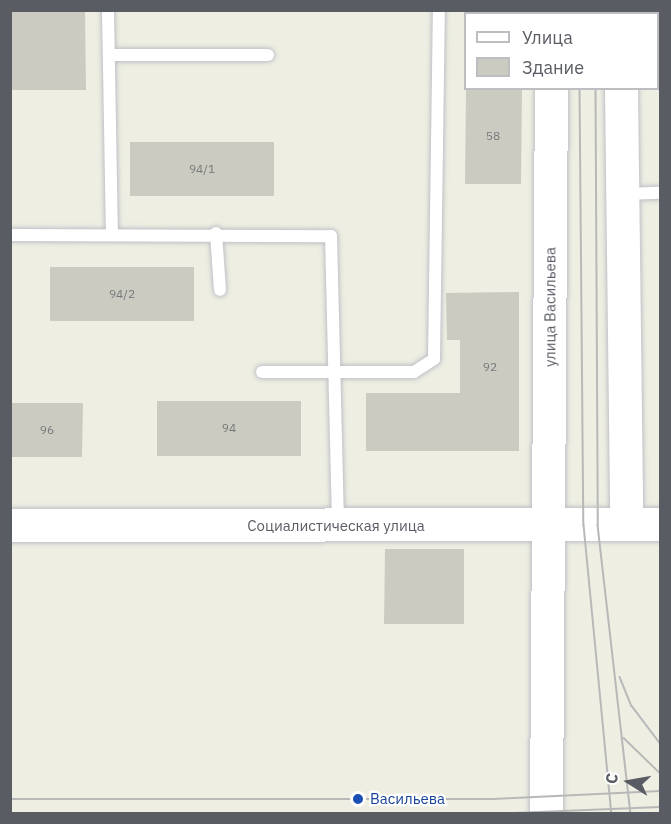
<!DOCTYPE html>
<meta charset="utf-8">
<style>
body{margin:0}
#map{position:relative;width:671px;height:824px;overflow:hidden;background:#eeefe2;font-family:"IBM Plex Sans",sans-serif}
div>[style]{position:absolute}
.building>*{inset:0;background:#cccbc1}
.roads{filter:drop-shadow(0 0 2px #bfbfc7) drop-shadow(0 0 2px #bfbfc7)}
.lane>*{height:12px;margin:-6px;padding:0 6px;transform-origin:6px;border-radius:6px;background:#fff}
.secondary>*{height:33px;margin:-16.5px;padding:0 16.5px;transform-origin:16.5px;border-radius:16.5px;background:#fff}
.tram>*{height:1.5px;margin:-0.75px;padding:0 0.75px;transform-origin:0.75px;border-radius:0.75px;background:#b8b8b9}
.dots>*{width:16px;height:16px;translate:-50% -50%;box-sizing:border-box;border:3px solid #fff;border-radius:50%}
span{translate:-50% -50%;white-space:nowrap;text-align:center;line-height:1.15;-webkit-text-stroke:4.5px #fff;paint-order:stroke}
.number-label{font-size:12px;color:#76787b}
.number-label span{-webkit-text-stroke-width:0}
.street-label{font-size:15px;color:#5a5c64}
.transit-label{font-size:15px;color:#164399}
.left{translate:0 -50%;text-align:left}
.frame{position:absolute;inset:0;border:12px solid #5a5c64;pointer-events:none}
.legend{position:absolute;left:464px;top:12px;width:195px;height:78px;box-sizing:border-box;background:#fff;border:2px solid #bdbec1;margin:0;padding:8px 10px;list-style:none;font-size:18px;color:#5a5c64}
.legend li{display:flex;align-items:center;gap:12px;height:30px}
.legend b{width:30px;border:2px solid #bdbec1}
.north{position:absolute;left:599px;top:752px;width:60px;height:60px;-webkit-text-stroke:4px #fff;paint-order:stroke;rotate:281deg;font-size:16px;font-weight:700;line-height:24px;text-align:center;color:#5a5c64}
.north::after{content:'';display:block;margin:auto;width:21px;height:27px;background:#5a5c64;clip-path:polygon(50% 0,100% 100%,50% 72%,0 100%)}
</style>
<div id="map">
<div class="building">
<i style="clip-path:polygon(10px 10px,85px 10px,86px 90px,10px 90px)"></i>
<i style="clip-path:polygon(465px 10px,522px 10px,522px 14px,465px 14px)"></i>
<i style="clip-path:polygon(466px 88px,522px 88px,521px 184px,465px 184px)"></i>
<i style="clip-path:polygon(130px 142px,274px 142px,274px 196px,130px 196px)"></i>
<i style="clip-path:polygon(50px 267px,194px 267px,194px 321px,50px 321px)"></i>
<i style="clip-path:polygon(519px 292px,519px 451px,366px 451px,366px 393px,460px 393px,460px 340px,447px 340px,446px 293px)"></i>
<i style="clip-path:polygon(157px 401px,301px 401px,301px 456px,157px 456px)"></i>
<i style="clip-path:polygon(10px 403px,83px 403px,82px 457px,10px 457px)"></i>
<i style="clip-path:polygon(385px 549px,464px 549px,464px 624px,384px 624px)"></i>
</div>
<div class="roads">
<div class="lane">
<i style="left:108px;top:10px;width:224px;rotate:89deg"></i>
<i style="left:109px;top:55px;width:159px"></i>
<i style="left:623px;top:194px;width:37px;rotate:-2deg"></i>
<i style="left:216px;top:233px;width:57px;rotate:86deg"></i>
<i style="left:10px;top:235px;width:321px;rotate:0.2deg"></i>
<i style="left:331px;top:236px;width:288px;rotate:88.6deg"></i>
<i style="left:262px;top:372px;width:152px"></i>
<i style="left:414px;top:372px;width:24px;rotate:-33deg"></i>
<i style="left:434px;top:359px;width:349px;rotate:-89.2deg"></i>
</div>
<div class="secondary">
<i style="left:621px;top:10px;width:4px;rotate:90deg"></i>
<i style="left:551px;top:14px;width:4px;rotate:-90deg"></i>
<i style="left:621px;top:88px;width:436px;rotate:89.3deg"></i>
<i style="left:10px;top:525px;width:650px;rotate:-0.09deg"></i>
<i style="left:546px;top:814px;width:726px;rotate:-89.61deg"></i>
</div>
</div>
<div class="tram">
<i style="left:579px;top:10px;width:4px;rotate:90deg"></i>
<i style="left:595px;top:10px;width:4px;rotate:90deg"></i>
<i style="left:580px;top:88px;width:437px;rotate:89.5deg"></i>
<i style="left:584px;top:525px;width:290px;rotate:84.5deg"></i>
<i style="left:596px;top:88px;width:437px;rotate:89.7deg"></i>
<i style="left:598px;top:525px;width:291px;rotate:83.5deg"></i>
<i style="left:620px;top:677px;width:31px;rotate:68deg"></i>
<i style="left:632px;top:706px;width:46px;rotate:52.9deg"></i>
<i style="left:624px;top:738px;width:50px;rotate:44.2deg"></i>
<i style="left:10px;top:799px;width:483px"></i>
<i style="left:493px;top:799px;width:167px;rotate:-2.7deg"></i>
<i style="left:489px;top:814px;width:171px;rotate:-2.3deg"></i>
</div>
<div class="dots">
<i style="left:358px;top:799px;background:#1a4fb4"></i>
</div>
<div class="number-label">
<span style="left:493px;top:136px">58</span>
<span style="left:202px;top:169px">94/1</span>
<span style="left:122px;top:294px">94/2</span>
<span style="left:490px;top:367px">92</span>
<span style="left:229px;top:428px">94</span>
<span style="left:47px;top:430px">96</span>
</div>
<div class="street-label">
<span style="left:550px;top:307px;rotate:-90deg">улица Васильева</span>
<span style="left:336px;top:526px">Социалистическая улица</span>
</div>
<div class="transit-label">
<span class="left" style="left:370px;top:799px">Васильева</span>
</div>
<div class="frame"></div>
<ul class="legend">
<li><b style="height:8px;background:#fff"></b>Улица</li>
<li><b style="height:16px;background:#cccbc1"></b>Здание</li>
</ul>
<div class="north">С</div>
</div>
